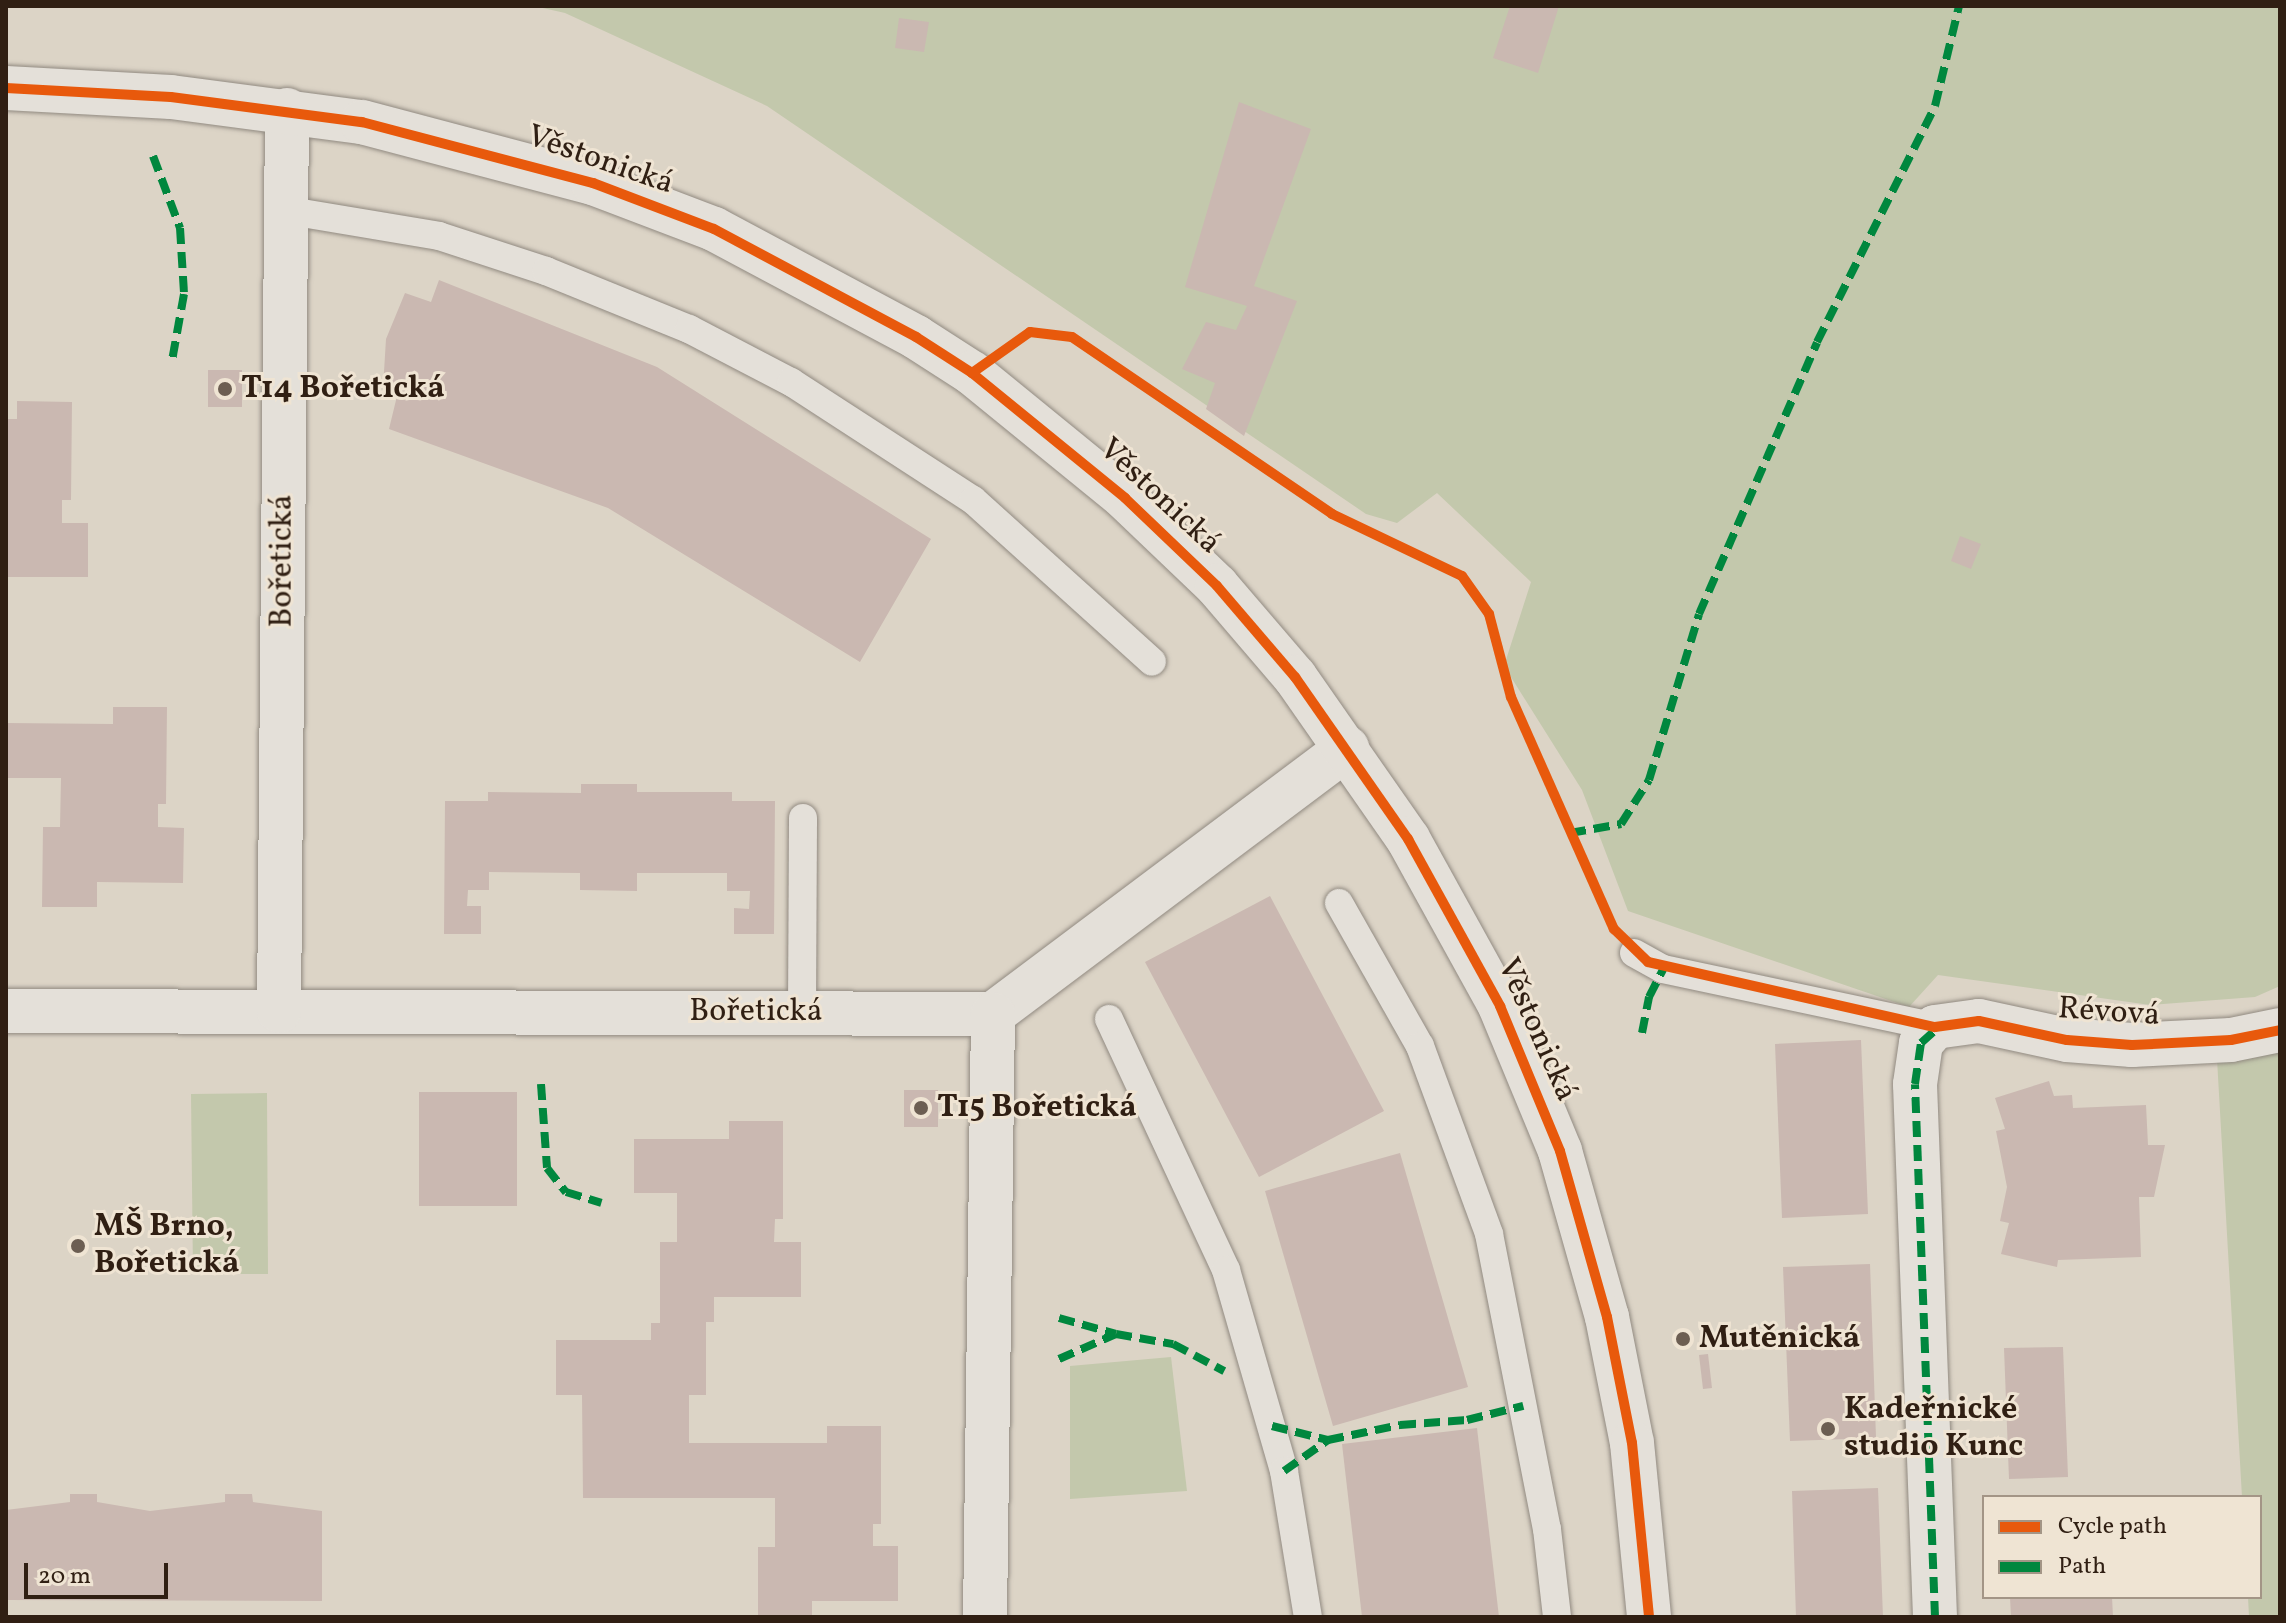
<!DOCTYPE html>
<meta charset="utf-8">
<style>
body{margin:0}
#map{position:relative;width:2286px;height:1623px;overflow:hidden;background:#dcd4c6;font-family:Vollkorn,serif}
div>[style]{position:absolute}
.green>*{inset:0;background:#c3c8ac}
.building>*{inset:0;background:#cab8b1}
.roads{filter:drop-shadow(0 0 2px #918a81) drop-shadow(0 0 2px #918a81)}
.service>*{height:28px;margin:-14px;padding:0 14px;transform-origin:14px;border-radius:14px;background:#e4e0d9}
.minor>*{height:44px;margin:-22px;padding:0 22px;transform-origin:22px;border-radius:22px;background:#e4e0d9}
.tertiary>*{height:44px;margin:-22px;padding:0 22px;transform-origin:22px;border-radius:22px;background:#e4e0d9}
.quiet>*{height:8px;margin-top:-4px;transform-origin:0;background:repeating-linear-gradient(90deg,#00873e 0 16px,transparent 0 24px)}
.cycleway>*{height:10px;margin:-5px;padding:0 5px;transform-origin:5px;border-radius:5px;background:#e8590c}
.dots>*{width:22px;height:22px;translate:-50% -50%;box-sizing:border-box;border:4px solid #efe4d3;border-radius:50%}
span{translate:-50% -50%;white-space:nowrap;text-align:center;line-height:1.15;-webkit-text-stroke:6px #efe4d3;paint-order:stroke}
.street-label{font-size:32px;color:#301f13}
.poi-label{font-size:32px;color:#301f13;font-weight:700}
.left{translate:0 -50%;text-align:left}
.frame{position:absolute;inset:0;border:8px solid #301f13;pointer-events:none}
.legend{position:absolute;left:1982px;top:1495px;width:280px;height:104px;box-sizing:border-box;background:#efe4d3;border:2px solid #a39586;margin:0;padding:10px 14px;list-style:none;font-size:24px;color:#301f13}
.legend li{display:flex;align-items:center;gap:16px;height:40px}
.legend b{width:40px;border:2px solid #a39586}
.scale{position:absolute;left:24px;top:1563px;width:144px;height:36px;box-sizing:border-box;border:4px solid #301f13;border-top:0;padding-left:10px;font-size:24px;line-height:28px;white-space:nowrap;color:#301f13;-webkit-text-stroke:6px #efe4d3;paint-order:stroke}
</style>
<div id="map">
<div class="green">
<i style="clip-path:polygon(534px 6px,2280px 6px,2280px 986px,2255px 997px,2150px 1005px,1938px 975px,1909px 1007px,1628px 911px,1582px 790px,1504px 666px,1531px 582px,1437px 493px,1397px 523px,1366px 514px,767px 106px,565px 13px)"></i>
<i style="clip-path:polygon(2280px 1044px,2280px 1617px,2249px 1617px,2248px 1597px,2260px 1597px,2260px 1497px,2242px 1497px,2217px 1059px)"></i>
<i style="clip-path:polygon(267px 1093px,268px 1274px,193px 1274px,191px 1094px)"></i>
<i style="clip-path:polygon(1171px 1357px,1187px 1491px,1070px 1499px,1070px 1366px)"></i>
</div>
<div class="building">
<i style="clip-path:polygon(1510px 6px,1559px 6px,1538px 73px,1493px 58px)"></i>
<i style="clip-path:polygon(899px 18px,929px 22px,924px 52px,895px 48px)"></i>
<i style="clip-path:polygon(1239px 102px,1311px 129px,1254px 286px,1297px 301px,1244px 436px,1206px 409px,1215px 383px,1182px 369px,1206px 322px,1236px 330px,1247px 306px,1185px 287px)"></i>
<i style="clip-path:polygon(439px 280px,657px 367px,931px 539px,860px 662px,608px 508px,389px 429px,398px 392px,383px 388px,386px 339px,405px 293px,431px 302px)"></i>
<i style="clip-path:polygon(208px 370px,242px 370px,242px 407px,208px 407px)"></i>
<i style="clip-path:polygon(17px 401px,72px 402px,71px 500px,62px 500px,62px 523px,88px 523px,88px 577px,6px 577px,6px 419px,17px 419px)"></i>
<i style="clip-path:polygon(1960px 536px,1981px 544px,1971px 569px,1951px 561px)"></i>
<i style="clip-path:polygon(113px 707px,167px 707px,166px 804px,158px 804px,158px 827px,184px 828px,183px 883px,97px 882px,97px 907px,42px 907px,43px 827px,60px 827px,61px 778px,6px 778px,6px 723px,113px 724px)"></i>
<i style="clip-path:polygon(581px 784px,637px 784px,637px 792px,732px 792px,732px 801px,775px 801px,774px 934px,734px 934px,734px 908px,749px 909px,750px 891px,727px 891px,727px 873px,637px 873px,637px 891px,580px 890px,580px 873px,489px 872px,489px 890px,468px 890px,467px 906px,481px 906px,481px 934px,444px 934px,445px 801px,488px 801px,488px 792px,581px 793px)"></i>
<i style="clip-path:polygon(1270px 896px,1384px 1111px,1259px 1177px,1145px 962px)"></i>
<i style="clip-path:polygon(1861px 1040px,1868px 1214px,1782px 1218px,1775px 1044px)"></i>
<i style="clip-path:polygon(2049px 1081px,2054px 1096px,2072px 1095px,2073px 1108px,2146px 1105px,2148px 1145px,2165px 1145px,2154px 1197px,2139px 1197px,2141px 1257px,2058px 1260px,2057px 1267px,2001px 1254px,2009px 1223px,2000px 1221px,2007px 1187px,1996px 1131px,2005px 1129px,1995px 1098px)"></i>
<i style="clip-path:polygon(904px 1090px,938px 1090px,938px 1127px,904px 1127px)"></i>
<i style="clip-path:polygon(419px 1092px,517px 1092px,517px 1206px,419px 1206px)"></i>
<i style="clip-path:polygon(729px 1121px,783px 1121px,783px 1219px,775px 1219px,774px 1242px,801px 1242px,801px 1297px,714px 1297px,714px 1322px,706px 1322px,706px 1395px,689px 1395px,689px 1443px,827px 1443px,827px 1426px,881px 1426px,881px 1524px,873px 1524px,873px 1546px,898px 1546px,898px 1601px,812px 1601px,812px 1617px,758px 1617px,758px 1547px,775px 1547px,775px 1498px,583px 1498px,582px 1395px,556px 1395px,556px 1340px,651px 1340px,651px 1323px,660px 1323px,660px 1242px,677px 1242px,677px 1193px,634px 1193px,634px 1139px,729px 1139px)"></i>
<i style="clip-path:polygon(1400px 1153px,1468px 1387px,1333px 1426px,1265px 1191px)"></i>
<i style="clip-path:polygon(1870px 1264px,1876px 1438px,1790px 1441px,1783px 1267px)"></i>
<i style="clip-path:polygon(2063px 1347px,2068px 1477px,2009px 1479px,2004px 1348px)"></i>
<i style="clip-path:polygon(1708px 1354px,1712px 1388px,1703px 1389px,1699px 1355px)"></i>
<i style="clip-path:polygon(1477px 1428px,1499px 1617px,1362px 1617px,1342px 1444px)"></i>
<i style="clip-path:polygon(1878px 1488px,1883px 1617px,1796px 1617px,1792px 1491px)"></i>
<i style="clip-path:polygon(70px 1494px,97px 1494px,97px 1502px,150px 1511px,225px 1502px,225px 1494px,252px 1494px,253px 1502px,322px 1511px,322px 1601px,6px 1600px,6px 1510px,70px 1502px)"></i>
<i style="clip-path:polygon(2010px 1597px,2112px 1597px,2113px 1617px,2011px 1617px)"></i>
</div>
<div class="roads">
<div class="service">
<i style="left:284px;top:210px;width:157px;rotate:9.5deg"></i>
<i style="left:439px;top:236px;width:113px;rotate:18.1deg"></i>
<i style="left:546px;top:271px;width:154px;rotate:22.1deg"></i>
<i style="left:689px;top:329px;width:115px;rotate:27.5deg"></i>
<i style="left:791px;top:382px;width:217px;rotate:33deg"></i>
<i style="left:973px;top:500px;width:241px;rotate:42.1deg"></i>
<i style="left:1339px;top:903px;width:164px;rotate:60.5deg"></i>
<i style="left:1420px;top:1046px;width:200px;rotate:69.8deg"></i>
<i style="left:1489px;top:1234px;width:301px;rotate:78.9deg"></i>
<i style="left:1547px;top:1529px;width:89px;rotate:83.5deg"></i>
<i style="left:1634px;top:953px;width:33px;rotate:29deg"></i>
<i style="left:1663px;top:969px;width:278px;rotate:12deg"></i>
<i style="left:802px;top:1012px;width:194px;rotate:-89.7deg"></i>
<i style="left:1109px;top:1019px;width:277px;rotate:65deg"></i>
<i style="left:1226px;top:1270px;width:209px;rotate:73.9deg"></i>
<i style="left:1284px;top:1471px;width:148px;rotate:80.7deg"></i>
</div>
<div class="minor">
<i style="left:6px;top:1011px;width:987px;rotate:0.17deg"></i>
<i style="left:993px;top:1014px;width:443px;rotate:-36.9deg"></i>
<i style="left:279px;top:1011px;width:901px;rotate:-89.49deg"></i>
<i style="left:985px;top:1617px;width:603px;rotate:-89.24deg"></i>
<i style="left:1935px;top:1617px;width:533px;rotate:-92.15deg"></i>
<i style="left:1915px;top:1084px;width:41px;rotate:-81.7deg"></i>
<i style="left:1921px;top:1043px;width:21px;rotate:-49deg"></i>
<i style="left:1935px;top:1027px;width:44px;rotate:-7.8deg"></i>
<i style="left:1979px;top:1021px;width:90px;rotate:12.2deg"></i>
<i style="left:2067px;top:1040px;width:65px;rotate:4.4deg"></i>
<i style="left:2132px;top:1045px;width:99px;rotate:-2.9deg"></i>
<i style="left:2231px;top:1040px;width:50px;rotate:-11.5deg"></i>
</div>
<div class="tertiary">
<i style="left:6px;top:88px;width:165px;rotate:3.1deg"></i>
<i style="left:171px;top:97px;width:193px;rotate:7.5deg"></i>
<i style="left:362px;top:122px;width:239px;rotate:14.8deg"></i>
<i style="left:593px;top:183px;width:129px;rotate:20.8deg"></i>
<i style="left:714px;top:229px;width:229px;rotate:28.1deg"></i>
<i style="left:916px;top:337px;width:67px;rotate:32.7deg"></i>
<i style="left:972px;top:373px;width:198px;rotate:39.2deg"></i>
<i style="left:1125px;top:498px;width:127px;rotate:43.7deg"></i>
<i style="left:1217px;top:586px;width:120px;rotate:49.4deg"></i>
<i style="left:1295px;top:677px;width:198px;rotate:55.1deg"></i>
<i style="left:1408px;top:839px;width:191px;rotate:61.1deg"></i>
<i style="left:1500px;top:1006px;width:157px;rotate:67.5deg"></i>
<i style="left:1560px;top:1151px;width:173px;rotate:74.2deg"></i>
<i style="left:1607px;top:1317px;width:128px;rotate:78.8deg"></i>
<i style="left:1632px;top:1443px;width:175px;rotate:84.4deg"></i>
</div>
</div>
<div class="quiet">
<i style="left:153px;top:156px;width:77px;rotate:69.4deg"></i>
<i style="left:180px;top:228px;width:66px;rotate:86.5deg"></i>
<i style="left:184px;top:294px;width:68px;rotate:100.2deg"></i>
<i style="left:1570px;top:833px;width:52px;rotate:-10deg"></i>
<i style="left:1621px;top:824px;width:52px;rotate:-57.5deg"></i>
<i style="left:1649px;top:780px;width:173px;rotate:-73.2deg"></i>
<i style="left:1699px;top:614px;width:296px;rotate:-66.5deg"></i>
<i style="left:1817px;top:342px;width:264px;rotate:-63.4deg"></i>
<i style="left:1935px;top:106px;width:103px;rotate:-76.5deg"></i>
<i style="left:1642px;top:1033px;width:37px;rotate:-79deg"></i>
<i style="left:1649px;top:997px;width:31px;rotate:-63deg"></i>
<i style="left:541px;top:1084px;width:84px;rotate:85.9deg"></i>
<i style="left:547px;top:1168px;width:31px;rotate:52deg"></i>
<i style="left:566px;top:1192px;width:37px;rotate:17deg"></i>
<i style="left:1059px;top:1318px;width:59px;rotate:15.7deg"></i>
<i style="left:1059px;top:1359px;width:62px;rotate:-23.7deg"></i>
<i style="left:1116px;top:1334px;width:58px;rotate:10deg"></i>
<i style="left:1173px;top:1344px;width:58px;rotate:27.9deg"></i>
<i style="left:1272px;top:1426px;width:58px;rotate:14deg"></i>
<i style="left:1284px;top:1471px;width:54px;rotate:-35.2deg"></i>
<i style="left:1328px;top:1440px;width:74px;rotate:-11.8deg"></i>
<i style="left:1400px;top:1425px;width:67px;rotate:-4.3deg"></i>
<i style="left:1467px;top:1420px;width:58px;rotate:-14deg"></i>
<i style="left:1935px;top:1617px;width:533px;rotate:-92.15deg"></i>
<i style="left:1915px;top:1084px;width:41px;rotate:-81.7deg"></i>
<i style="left:1921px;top:1043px;width:25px;rotate:-42deg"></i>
</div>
<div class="cycleway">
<i style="left:6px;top:88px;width:165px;rotate:3.1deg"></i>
<i style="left:171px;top:97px;width:193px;rotate:7.5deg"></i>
<i style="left:362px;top:122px;width:239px;rotate:14.8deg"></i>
<i style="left:593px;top:183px;width:129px;rotate:20.8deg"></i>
<i style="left:714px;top:229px;width:229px;rotate:28.1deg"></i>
<i style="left:916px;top:337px;width:67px;rotate:32.7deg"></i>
<i style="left:972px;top:373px;width:198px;rotate:39.2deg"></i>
<i style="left:1125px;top:498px;width:127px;rotate:43.7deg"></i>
<i style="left:1217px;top:586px;width:120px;rotate:49.4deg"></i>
<i style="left:1295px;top:677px;width:198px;rotate:55.1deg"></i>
<i style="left:1408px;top:839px;width:191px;rotate:61.1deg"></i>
<i style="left:1500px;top:1006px;width:157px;rotate:67.5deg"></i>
<i style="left:1560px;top:1151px;width:173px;rotate:74.2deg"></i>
<i style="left:1607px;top:1317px;width:128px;rotate:78.8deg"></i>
<i style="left:1632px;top:1443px;width:175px;rotate:84.4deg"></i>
<i style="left:972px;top:373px;width:71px;rotate:-35.3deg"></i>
<i style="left:1030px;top:332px;width:42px;rotate:6.8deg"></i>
<i style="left:1072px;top:337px;width:315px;rotate:34.2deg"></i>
<i style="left:1332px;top:514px;width:144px;rotate:25.5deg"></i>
<i style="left:1462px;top:576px;width:47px;rotate:54.6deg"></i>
<i style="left:1489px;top:614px;width:86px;rotate:75.2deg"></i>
<i style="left:1511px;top:697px;width:254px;rotate:66.1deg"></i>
<i style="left:1614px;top:929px;width:47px;rotate:44.1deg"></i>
<i style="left:1648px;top:962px;width:294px;rotate:12.8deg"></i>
<i style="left:1935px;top:1027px;width:44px;rotate:-7.8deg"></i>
<i style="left:1979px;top:1021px;width:90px;rotate:12.2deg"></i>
<i style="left:2067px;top:1040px;width:65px;rotate:4.4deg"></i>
<i style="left:2132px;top:1045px;width:99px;rotate:-2.9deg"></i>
<i style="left:2231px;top:1040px;width:50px;rotate:-11.5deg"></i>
</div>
<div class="dots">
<i style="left:225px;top:389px;background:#6c5e52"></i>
<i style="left:921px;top:1108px;background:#6c5e52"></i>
<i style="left:78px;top:1246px;background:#6c5e52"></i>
<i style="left:1683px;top:1339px;background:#6c5e52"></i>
<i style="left:1828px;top:1429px;background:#6c5e52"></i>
</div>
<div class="street-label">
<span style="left:600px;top:161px;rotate:19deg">Věstonická</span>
<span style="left:1159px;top:497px;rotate:43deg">Věstonická</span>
<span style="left:283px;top:561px;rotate:-90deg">Bořetická</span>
<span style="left:756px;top:1012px">Bořetická</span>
<span style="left:2109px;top:1013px;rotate:4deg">Révová</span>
<span style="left:1536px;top:1030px;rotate:66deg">Věstonická</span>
</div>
<div class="poi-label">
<span class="left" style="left:241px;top:389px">T14 Bořetická</span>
<span class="left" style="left:937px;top:1108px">T15 Bořetická</span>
<span class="left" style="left:94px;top:1246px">MŠ Brno,<br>Bořetická</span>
<span class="left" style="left:1699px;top:1339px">Mutěnická</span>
<span class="left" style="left:1844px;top:1429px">Kadeřnické<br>studio Kunc</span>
</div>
<div class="frame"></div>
<ul class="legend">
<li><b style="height:10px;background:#e8590c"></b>Cycle path</li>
<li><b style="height:10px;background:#00873e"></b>Path</li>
</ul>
<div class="scale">20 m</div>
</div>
